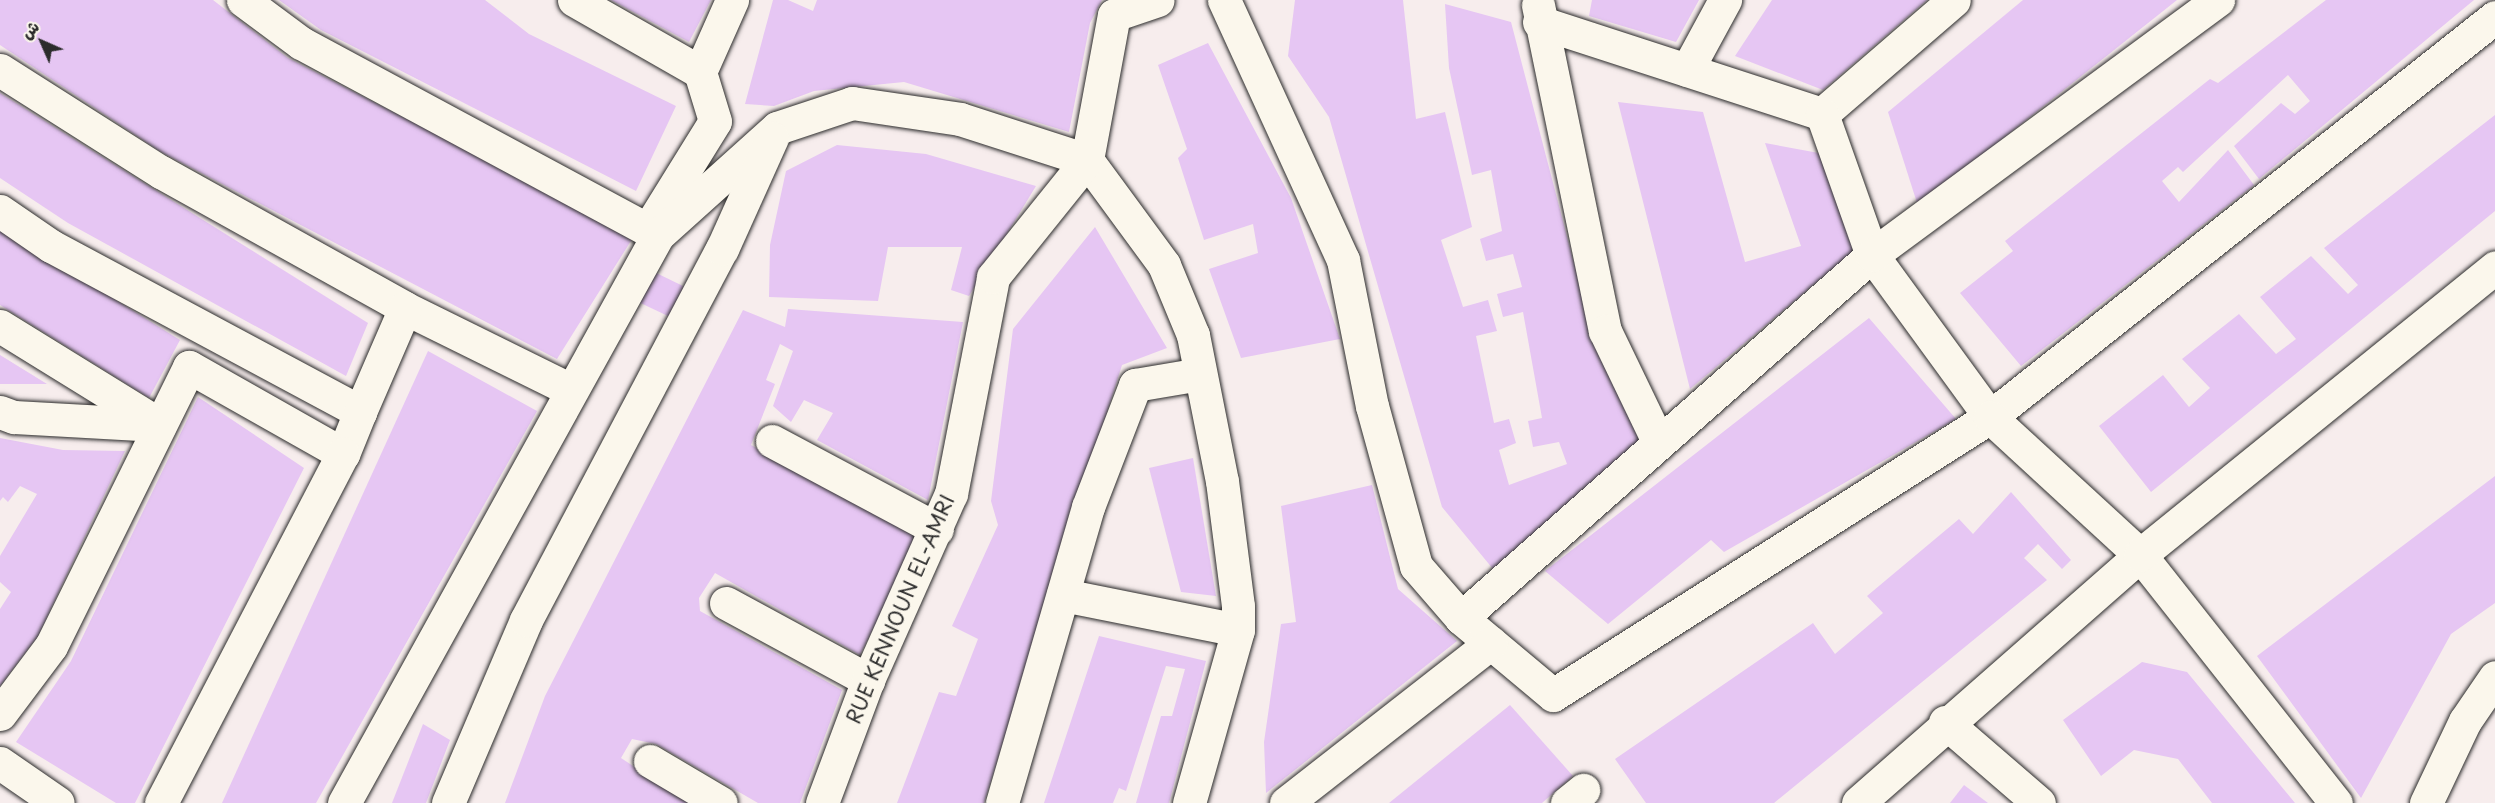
<!DOCTYPE html>
<meta charset="utf-8">
<style>
body{margin:0}
#map{position:relative;width:2495px;height:803px;overflow:hidden;background:#f7eded;font-family:"Playpen Sans","Playpen Sans Arabic",sans-serif}
div>[style]{position:absolute}
.building>*{inset:0;background:#e6c6f3}
.roads{filter:drop-shadow(0 0 2px #2b2b2b) drop-shadow(0 0 2px #2b2b2b)}
.street>*{height:33px;margin:-16.5px;padding:0 16.5px;transform-origin:16.5px;border-radius:16.5px;background:#fbf7ec}
.secondary>*{height:33px;margin:-16.5px;padding:0 16.5px;transform-origin:16.5px;border-radius:16.5px;background:#fbf7ec}
span{translate:-50% -50%;white-space:nowrap;text-align:center;line-height:1.15;-webkit-text-stroke:4.5px #fbf7ec;paint-order:stroke}
.street-label{font-size:20px;color:#2b2b2b}
.north{position:absolute;left:12px;top:12px;width:60px;height:60px;-webkit-text-stroke:4px #fbf7ec;paint-order:stroke;rotate:315deg;font-size:16px;font-weight:700;line-height:24px;text-align:center;color:#2b2b2b}
.north::after{content:'';display:block;margin:auto;width:21px;height:27px;background:#2b2b2b;clip-path:polygon(50% 0,100% 100%,50% 72%,0 100%)}
</style>
<div id="map">
<div class="building">
<i style="clip-path:polygon(0 0,213px 0,288px 58px,634px 236px,557px 359px,161px 152px,0 45px)"></i>
<i style="clip-path:polygon(279px 0,485px 0,529px 34px,676px 106px,636px 191px,321px 30px)"></i>
<i style="clip-path:polygon(611px 0,711px 0,689px 42px)"></i>
<i style="clip-path:polygon(773px 0,788px 0,813px 11px,817px 0,1102px 0,1090px 23px,1069px 132px,904px 82px,814px 91px,774px 106px,745px 104px)"></i>
<i style="clip-path:polygon(1295px 0,1403px 0,1416px 119px,1445px 112px,1472px 227px,1441px 240px,1463px 307px,1488px 300px,1497px 331px,1476px 336px,1494px 423px,1509px 419px,1516px 443px,1499px 450px,1509px 485px,1567px 464px,1559px 442px,1533px 447px,1528px 421px,1542px 418px,1523px 312px,1503px 317px,1497px 294px,1522px 287px,1513px 254px,1486px 261px,1480px 239px,1502px 231px,1491px 170px,1472px 175px,1449px 68px,1445px 4px,1511px 22px,1593px 336px,1639px 440px,1493px 569px,1442px 507px,1329px 117px,1288px 56px)"></i>
<i style="clip-path:polygon(1592px 0,1699px 0,1676px 42px,1589px 16px)"></i>
<i style="clip-path:polygon(1772px 0,1927px 0,1823px 90px,1735px 56px)"></i>
<i style="clip-path:polygon(2023px 0,2177px 0,1918px 206px,1888px 112px)"></i>
<i style="clip-path:polygon(2326px 0,2474px 0,2259px 179px,2234px 146px,2281px 103px,2295px 114px,2310px 101px,2288px 75px,2183px 172px,2178px 167px,2162px 181px,2179px 202px,2228px 150px,2254px 185px,2021px 366px,1960px 293px,2013px 251px,2005px 241px,2210px 79px,2218px 83px)"></i>
<i style="clip-path:polygon(1208px 43px,1291px 198px,1340px 339px,1241px 358px,1209px 269px,1258px 253px,1253px 224px,1204px 240px,1178px 158px,1187px 149px,1158px 65px)"></i>
<i style="clip-path:polygon(0 93px,368px 323px,346px 376px,68px 223px,0 178px)"></i>
<i style="clip-path:polygon(1618px 102px,1703px 112px,1745px 262px,1801px 246px,1765px 143px,1824px 154px,1857px 248px,1690px 389px)"></i>
<i style="clip-path:polygon(2495px 115px,2495px 211px,2151px 492px,2099px 426px,2163px 375px,2189px 407px,2210px 388px,2182px 359px,2239px 314px,2276px 354px,2296px 339px,2260px 297px,2311px 256px,2348px 294px,2358px 285px,2324px 248px)"></i>
<i style="clip-path:polygon(837px 145px,926px 154px,1036px 186px,969px 296px,951px 290px,962px 247px,888px 247px,878px 301px,769px 297px,770px 245px,786px 171px)"></i>
<i style="clip-path:polygon(1095px 227px,1167px 348px,1122px 365px,984px 803px,897px 803px,939px 692px,956px 696px,978px 639px,952px 626px,998px 525px,991px 501px,1013px 329px)"></i>
<i style="clip-path:polygon(0 228px,180px 340px,149px 398px,0 305px)"></i>
<i style="clip-path:polygon(644px 267px,685px 287px,670px 317px,630px 298px)"></i>
<i style="clip-path:polygon(788px 309px,963px 322px,928px 500px,817px 440px,833px 413px,804px 400px,791px 422px,773px 406px,793px 351px,780px 344px,766px 380px,775px 384px,751px 445px,919px 538px,860px 655px,715px 573px,699px 598px,700px 611px,842px 690px,800px 803px,758px 803px,656px 744px,632px 739px,621px 758px,689px 803px,505px 803px,545px 696px,743px 310px,785px 327px)"></i>
<i style="clip-path:polygon(1869px 318px,1956px 419px,1724px 552px,1711px 540px,1608px 624px,1545px 571px)"></i>
<i style="clip-path:polygon(428px 351px,537px 411px,316px 803px,222px 803px)"></i>
<i style="clip-path:polygon(0 355px,47px 384px,0 384px)"></i>
<i style="clip-path:polygon(198px 397px,304px 468px,135px 803px,116px 803px,16px 742px,71px 661px)"></i>
<i style="clip-path:polygon(0 438px,63px 450px,125px 451px,38px 636px,0 686px,0 609px,11px 592px,0 582px,0 556px,37px 494px,20px 486px,8px 502px,3px 497px,0 501px)"></i>
<i style="clip-path:polygon(1193px 458px,1216px 596px,1181px 592px,1149px 468px)"></i>
<i style="clip-path:polygon(2495px 476px,2495px 603px,2451px 634px,2361px 798px,2257px 656px)"></i>
<i style="clip-path:polygon(1372px 485px,1398px 589px,1457px 641px,1266px 793px,1264px 742px,1281px 624px,1296px 622px,1281px 506px)"></i>
<i style="clip-path:polygon(2011px 492px,2071px 560px,2062px 569px,2038px 544px,2024px 558px,2047px 580px,1774px 803px,1646px 803px,1615px 759px,1813px 623px,1835px 654px,1883px 613px,1867px 596px,1959px 519px,1973px 534px)"></i>
<i style="clip-path:polygon(1099px 636px,1206px 661px,1169px 803px,1136px 803px,1161px 716px,1172px 716px,1185px 669px,1166px 666px,1126px 791px,1119px 788px,1113px 803px,1044px 803px)"></i>
<i style="clip-path:polygon(2142px 662px,2187px 672px,2295px 803px,2212px 803px,2178px 759px,2134px 750px,2101px 776px,2063px 720px)"></i>
<i style="clip-path:polygon(1510px 705px,1573px 776px,1542px 803px,1389px 803px)"></i>
<i style="clip-path:polygon(423px 724px,450px 740px,426px 803px,392px 803px)"></i>
<i style="clip-path:polygon(1964px 785px,1988px 803px,1950px 803px)"></i>
</div>
<div class="roads">
<div class="street">
<i style="left:243px;top:0;width:72px;rotate:36.6deg"></i>
<i style="left:301px;top:43px;width:405px;rotate:28.3deg"></i>
<i style="left:574px;top:0;width:145px;rotate:29.7deg"></i>
<i style="left:1224px;top:0;width:286px;rotate:65.4deg"></i>
<i style="left:1343px;top:260px;width:149px;rotate:78.8deg"></i>
<i style="left:1372px;top:406px;width:166px;rotate:74.6deg"></i>
<i style="left:1416px;top:566px;width:69px;rotate:49.1deg"></i>
<i style="left:1461px;top:618px;width:120px;rotate:39.9deg"></i>
<i style="left:1553px;top:695px;width:518px;rotate:-32.46deg"></i>
<i style="left:1990px;top:417px;width:644px;rotate:-38.38deg"></i>
<i style="left:1538px;top:5px;width:333px;rotate:78.4deg"></i>
<i style="left:1605px;top:331px;width:120px;rotate:64.3deg"></i>
<i style="left:1539px;top:22px;width:298px;rotate:18deg"></i>
<i style="left:1822px;top:114px;width:174px;rotate:-40.8deg"></i>
<i style="left:0;top:70px;width:191px;rotate:32.4deg"></i>
<i style="left:161px;top:172px;width:279px;rotate:29.1deg"></i>
<i style="left:405px;top:308px;width:185px;rotate:26.3deg"></i>
<i style="left:1687px;top:70px;width:80px;rotate:-61.5deg"></i>
<i style="left:1822px;top:114px;width:150px;rotate:70.5deg"></i>
<i style="left:1872px;top:255px;width:200px;rotate:53.9deg"></i>
<i style="left:1990px;top:417px;width:204px;rotate:42.6deg"></i>
<i style="left:2140px;top:555px;width:316px;rotate:51.7deg"></i>
<i style="left:0;top:211px;width:62px;rotate:34.5deg"></i>
<i style="left:51px;top:246px;width:351px;rotate:28.2deg"></i>
<i style="left:360px;top:412px;width:45px;rotate:112deg"></i>
<i style="left:343px;top:454px;width:177px;rotate:-150.5deg"></i>
<i style="left:189px;top:367px;width:311px;rotate:116.3deg"></i>
<i style="left:51px;top:646px;width:85px;rotate:126.9deg"></i>
<i style="left:650px;top:226px;width:123px;rotate:-58.2deg"></i>
<i style="left:715px;top:121px;width:51px;rotate:-107deg"></i>
<i style="left:700px;top:72px;width:79px;rotate:-66deg"></i>
<i style="left:0;top:326px;width:188px;rotate:31.7deg"></i>
<i style="left:0;top:412px;width:15px;rotate:20deg"></i>
<i style="left:14px;top:417px;width:144px;rotate:3.2deg"></i>
<i style="left:360px;top:412px;width:113px;rotate:-66.6deg"></i>
<i style="left:772px;top:441px;width:187px;rotate:28.1deg"></i>
<i style="left:1063px;top:595px;width:178px;rotate:11.3deg"></i>
<i style="left:726px;top:603px;width:162px;rotate:28.5deg"></i>
<i style="left:1461px;top:618px;width:548px;rotate:-41.45deg"></i>
<i style="left:1872px;top:255px;width:430px;rotate:-36.4deg"></i>
<i style="left:1945px;top:722px;width:124px;rotate:40.8deg"></i>
<i style="left:650px;top:761px;width:82px;rotate:30.6deg"></i>
<i style="left:0;top:763px;width:70px;rotate:34.6deg"></i>
<i style="left:161px;top:803px;width:394px;rotate:-62.5deg"></i>
<i style="left:344px;top:803px;width:649px;rotate:-61.07deg"></i>
<i style="left:658px;top:235px;width:160px;rotate:-42deg"></i>
<i style="left:777px;top:128px;width:79px;rotate:-18.4deg"></i>
<i style="left:852px;top:103px;width:109px;rotate:8.4deg"></i>
<i style="left:960px;top:119px;width:133px;rotate:17.9deg"></i>
<i style="left:1087px;top:160px;width:130px;rotate:53.7deg"></i>
<i style="left:1164px;top:265px;width:76px;rotate:67.5deg"></i>
<i style="left:1193px;top:335px;width:149px;rotate:78.8deg"></i>
<i style="left:1222px;top:481px;width:126px;rotate:82.7deg"></i>
<i style="left:1238px;top:606px;width:24px;rotate:90deg"></i>
<i style="left:1238px;top:630px;width:180px;rotate:105.8deg"></i>
<i style="left:448px;top:803px;width:199px;rotate:-66.9deg"></i>
<i style="left:526px;top:620px;width:420px;rotate:-62.2deg"></i>
<i style="left:722px;top:249px;width:122px;rotate:-65.8deg"></i>
<i style="left:822px;top:803px;width:131px;rotate:-69.5deg"></i>
<i style="left:868px;top:680px;width:204px;rotate:-66deg"></i>
<i style="left:951px;top:494px;width:221px;rotate:-79deg"></i>
<i style="left:993px;top:277px;width:150px;rotate:-51.2deg"></i>
<i style="left:1087px;top:160px;width:147px;rotate:-79.5deg"></i>
<i style="left:1114px;top:15px;width:46px;rotate:-18.8deg"></i>
<i style="left:1002px;top:803px;width:308px;rotate:-73.8deg"></i>
<i style="left:1088px;top:507px;width:131px;rotate:-68.9deg"></i>
<i style="left:1135px;top:385px;width:66px;rotate:-9.6deg"></i>
<i style="left:1286px;top:803px;width:260px;rotate:-38deg"></i>
<i style="left:1567px;top:803px;width:21px;rotate:-39deg"></i>
<i style="left:2426px;top:803px;width:91px;rotate:-64.6deg"></i>
<i style="left:2465px;top:721px;width:53px;rotate:-55.7deg"></i>
</div>
<div class="secondary">
<i style="left:1858px;top:803px;width:376px;rotate:-41.3deg"></i>
<i style="left:2140px;top:555px;width:457px;rotate:-39deg"></i>
</div>
</div>
<div class="street-label">
<span style="left:900px;top:609px;rotate:-67deg">RUE KENNOUN EL-AMRI</span>
</div>
<div class="north">ش</div>
</div>
